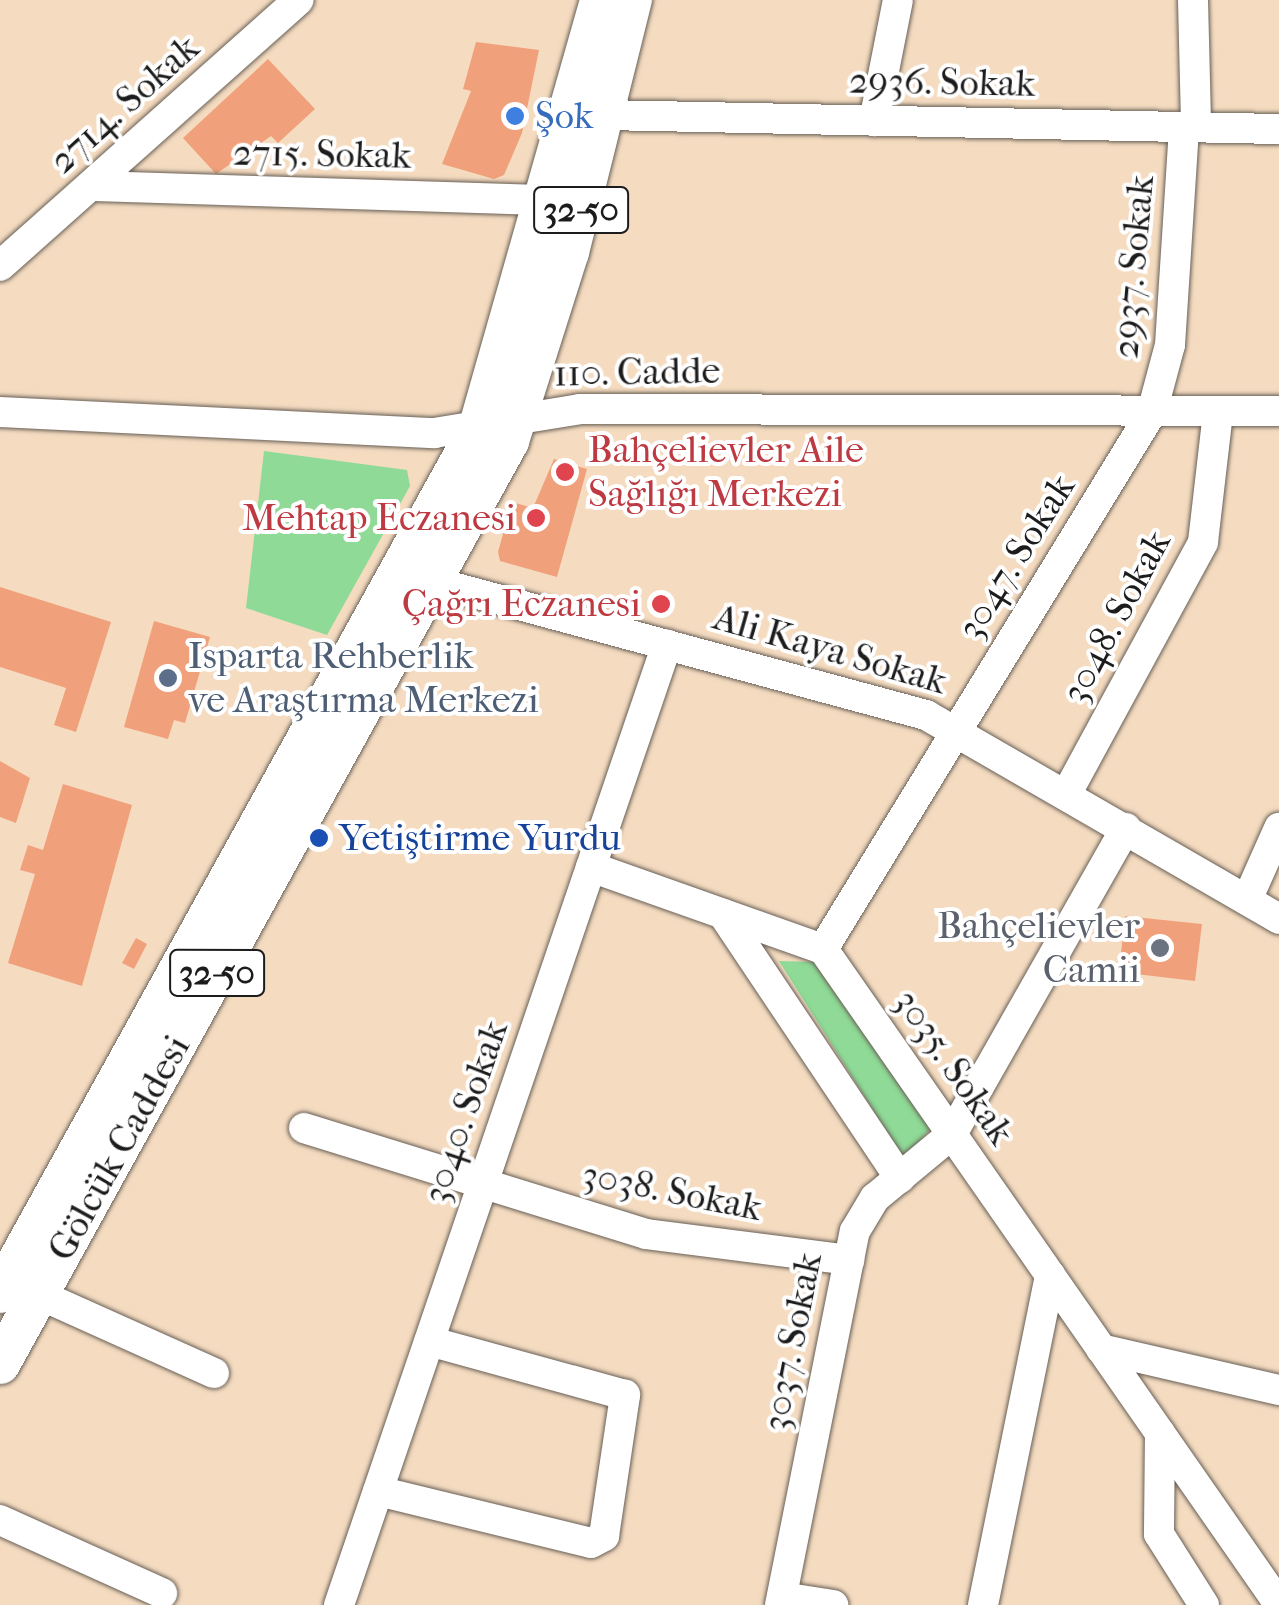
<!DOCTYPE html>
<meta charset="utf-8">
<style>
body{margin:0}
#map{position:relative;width:1279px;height:1605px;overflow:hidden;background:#f5dcc1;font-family:"IM FELL French Canon",serif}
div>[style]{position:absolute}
.green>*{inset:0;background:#8eda96}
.building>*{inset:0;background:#f0a17b}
.roads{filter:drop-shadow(0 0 2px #685f56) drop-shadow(0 0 2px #685f56)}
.minor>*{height:30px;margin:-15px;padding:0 15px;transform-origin:15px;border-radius:15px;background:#fff}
.major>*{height:40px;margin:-20px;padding:0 20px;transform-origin:20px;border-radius:20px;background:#fff}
.dots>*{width:28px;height:28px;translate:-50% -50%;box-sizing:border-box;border:5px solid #fff;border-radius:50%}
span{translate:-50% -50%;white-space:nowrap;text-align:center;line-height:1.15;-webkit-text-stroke:8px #fff;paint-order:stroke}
.shield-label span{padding:2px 8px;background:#fff;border:2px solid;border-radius:8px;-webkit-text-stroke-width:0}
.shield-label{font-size:35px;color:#1c1c1c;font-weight:700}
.street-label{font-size:38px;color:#1c1c1c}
.shop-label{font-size:38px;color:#366cbe}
.left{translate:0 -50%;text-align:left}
.health-label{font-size:38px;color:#be3a42}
.right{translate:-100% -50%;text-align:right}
.service-label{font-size:38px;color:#4e5e75}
.transit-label{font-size:38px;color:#164399}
.worship-label{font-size:38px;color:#5b616d}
</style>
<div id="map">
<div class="green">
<i style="clip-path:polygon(264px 451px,407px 470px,410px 486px,327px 635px,246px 608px)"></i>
<i style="clip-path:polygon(779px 961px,815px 962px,931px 1128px,904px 1159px)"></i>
</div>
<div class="building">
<i style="clip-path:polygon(476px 42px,539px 50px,522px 133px,504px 175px,494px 179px,442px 164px,471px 91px,463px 89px)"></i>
<i style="clip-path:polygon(268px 59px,315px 109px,278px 143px,271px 136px,216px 174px,183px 138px)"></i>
<i style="clip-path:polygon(554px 459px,587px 469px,557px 577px,500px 561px,498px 552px,512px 502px,533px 508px)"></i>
<i style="clip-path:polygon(0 587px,111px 622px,76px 732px,54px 725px,66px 688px,0 667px)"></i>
<i style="clip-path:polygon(154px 621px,210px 637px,185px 723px,174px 720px,168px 739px,124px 727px)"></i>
<i style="clip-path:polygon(0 761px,30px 778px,16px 823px,0 817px)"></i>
<i style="clip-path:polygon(63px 784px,132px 805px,82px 986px,8px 963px,35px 874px,20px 870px,28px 845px,43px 850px)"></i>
<i style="clip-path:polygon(1125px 916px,1202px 924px,1195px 981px,1119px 972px)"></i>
<i style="clip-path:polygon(136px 938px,147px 944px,134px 969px,122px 963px)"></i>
</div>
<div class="roads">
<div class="minor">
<i style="left:1193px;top:0;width:127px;rotate:88.6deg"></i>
<i style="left:604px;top:115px;width:675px;rotate:1.19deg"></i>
<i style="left:874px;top:121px;width:123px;rotate:-78.8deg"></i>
<i style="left:94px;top:186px;width:456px;rotate:1.8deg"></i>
<i style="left:0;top:266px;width:400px;rotate:-41.7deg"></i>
<i style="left:0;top:412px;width:435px;rotate:2.8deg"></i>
<i style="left:434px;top:433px;width:148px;rotate:-9.3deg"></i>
<i style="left:580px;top:409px;width:699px;rotate:0.16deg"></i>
<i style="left:434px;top:582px;width:510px;rotate:15.13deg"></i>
<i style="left:926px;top:715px;width:408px;rotate:30deg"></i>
<i style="left:1067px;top:793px;width:285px;rotate:-61.5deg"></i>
<i style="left:1203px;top:542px;width:131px;rotate:-83.4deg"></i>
<i style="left:591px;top:867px;width:246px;rotate:19.5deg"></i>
<i style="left:823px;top:949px;width:798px;rotate:55.16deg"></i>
<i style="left:1247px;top:900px;width:79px;rotate:-66deg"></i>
<i style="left:723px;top:914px;width:318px;rotate:56.2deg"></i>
<i style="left:823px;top:949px;width:630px;rotate:-58.51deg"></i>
<i style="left:1152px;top:412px;width:69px;rotate:-75deg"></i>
<i style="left:1170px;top:345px;width:218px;rotate:-86.3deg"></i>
<i style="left:304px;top:1128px;width:358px;rotate:17.2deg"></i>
<i style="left:646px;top:1234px;width:205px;rotate:7.3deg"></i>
<i style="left:38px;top:1294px;width:193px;rotate:24.2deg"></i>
<i style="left:1101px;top:1349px;width:183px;rotate:13deg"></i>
<i style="left:1160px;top:1433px;width:101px;rotate:90.6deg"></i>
<i style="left:1159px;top:1534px;width:84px;rotate:57.6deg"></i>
<i style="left:378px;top:1491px;width:219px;rotate:13.7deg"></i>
<i style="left:591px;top:1543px;width:15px;rotate:-28deg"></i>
<i style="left:604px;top:1536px;width:143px;rotate:-81.5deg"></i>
<i style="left:625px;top:1395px;width:203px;rotate:-164.6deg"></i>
<i style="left:0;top:1520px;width:178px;rotate:24.3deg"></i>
<i style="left:782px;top:1597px;width:52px;rotate:8.9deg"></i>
<i style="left:339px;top:1605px;width:1015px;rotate:-71.15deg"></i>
<i style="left:780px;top:1605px;width:381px;rotate:-78.7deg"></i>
<i style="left:855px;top:1231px;width:39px;rotate:-59deg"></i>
<i style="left:875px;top:1198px;width:100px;rotate:-39.7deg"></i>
<i style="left:952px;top:1134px;width:352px;rotate:-60.4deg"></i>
<i style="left:983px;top:1605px;width:337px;rotate:-78.5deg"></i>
</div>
<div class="major">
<i style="left:0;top:1293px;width:987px;rotate:-61.05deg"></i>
<i style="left:478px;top:429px;width:446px;rotate:-74.1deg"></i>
<i style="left:0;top:1364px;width:1054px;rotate:-61.12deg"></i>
<i style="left:509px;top:441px;width:198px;rotate:-72.4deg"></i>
<i style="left:569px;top:252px;width:260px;rotate:-76deg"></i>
</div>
</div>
<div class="dots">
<i style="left:515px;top:116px;background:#3f7fe0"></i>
<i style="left:565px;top:472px;background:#e0444e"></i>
<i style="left:536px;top:518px;background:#e0444e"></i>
<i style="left:661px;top:604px;background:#e0444e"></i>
<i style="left:168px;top:678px;background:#5c6f8a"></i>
<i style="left:319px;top:838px;background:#1a4fb4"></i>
<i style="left:1160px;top:948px;background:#6b7280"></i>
</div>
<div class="shield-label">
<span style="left:581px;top:210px">32-50</span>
<span style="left:217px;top:973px">32-50</span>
</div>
<div class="street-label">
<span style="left:942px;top:82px;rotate:1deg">2936. Sokak</span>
<span style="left:124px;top:104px;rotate:-42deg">2714. Sokak</span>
<span style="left:322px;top:154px;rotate:1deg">2715. Sokak</span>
<span style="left:1133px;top:267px;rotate:-85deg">2937. Sokak</span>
<span style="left:637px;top:372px;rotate:-1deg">110. Cadde</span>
<span style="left:1016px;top:557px;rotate:-58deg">3047. Sokak</span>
<span style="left:1116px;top:617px;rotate:-62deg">3048. Sokak</span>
<span style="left:830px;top:649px;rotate:16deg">Ali Kaya Sokak</span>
<span style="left:954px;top:1067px;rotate:55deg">3035. Sokak</span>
<span style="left:465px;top:1112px;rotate:-71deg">3040. Sokak</span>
<span style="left:119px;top:1148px;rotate:-61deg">Gölcük Caddesi</span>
<span style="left:672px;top:1191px;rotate:11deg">3038. Sokak</span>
<span style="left:792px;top:1342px;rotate:-79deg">3037. Sokak</span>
</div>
<div class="shop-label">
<span class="left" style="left:535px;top:116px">Şok</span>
</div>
<div class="health-label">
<span class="left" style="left:588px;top:472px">Bahçelievler Aile<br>Sağlığı Merkezi</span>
<span class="right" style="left:516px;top:518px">Mehtap Eczanesi</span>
<span class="right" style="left:641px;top:604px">Çağrı Eczanesi</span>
</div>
<div class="service-label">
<span class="left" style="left:188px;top:678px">Isparta Rehberlik<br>ve Araştırma Merkezi</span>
</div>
<div class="transit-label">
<span class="left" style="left:339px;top:838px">Yetiştirme Yurdu</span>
</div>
<div class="worship-label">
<span class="right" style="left:1140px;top:948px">Bahçelievler<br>Camii</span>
</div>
</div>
